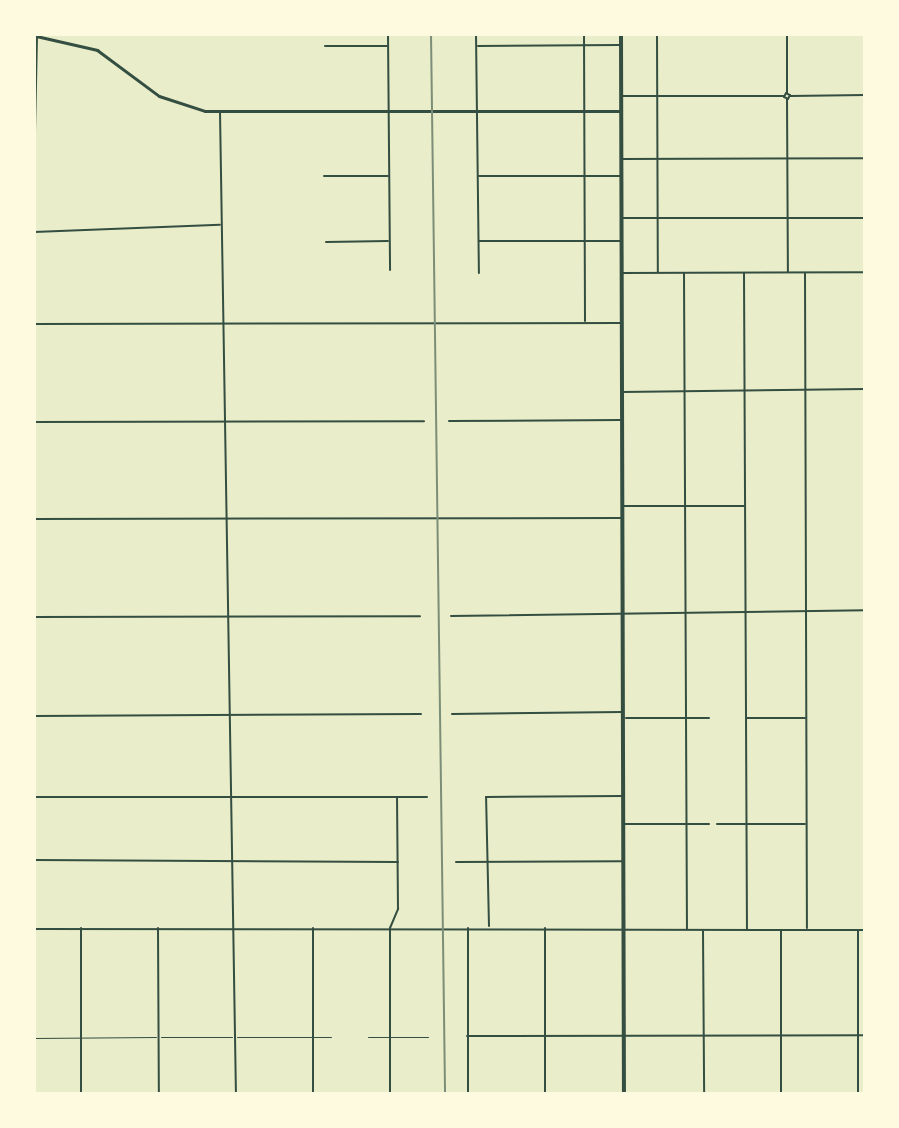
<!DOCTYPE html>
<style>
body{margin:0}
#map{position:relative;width:899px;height:1128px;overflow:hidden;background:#e9edc9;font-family:Karla,sans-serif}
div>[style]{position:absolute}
.service>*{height:1px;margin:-0.5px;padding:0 0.5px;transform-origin:0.5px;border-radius:0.5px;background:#344e41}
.minor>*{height:2px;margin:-1px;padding:0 1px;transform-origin:1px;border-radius:1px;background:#344e41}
.tertiary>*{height:3px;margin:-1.5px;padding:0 1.5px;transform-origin:1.5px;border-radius:1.5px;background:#344e41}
.primary>*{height:4px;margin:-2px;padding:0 2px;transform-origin:2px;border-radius:2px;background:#344e41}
.rail>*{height:2px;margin:-1px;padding:0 1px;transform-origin:1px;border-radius:1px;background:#7c8e77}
span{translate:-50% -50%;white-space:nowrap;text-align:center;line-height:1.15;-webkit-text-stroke:7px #fefae0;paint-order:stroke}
.frame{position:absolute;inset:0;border:36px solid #fefae0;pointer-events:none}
</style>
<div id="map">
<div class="service">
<i style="left:161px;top:1037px;width:71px"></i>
<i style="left:237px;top:1037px;width:94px"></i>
<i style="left:368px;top:1037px;width:60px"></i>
<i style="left:34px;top:1038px;width:122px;rotate:-0.5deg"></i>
</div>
<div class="minor">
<i style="left:388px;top:34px;width:236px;rotate:89.5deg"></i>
<i style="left:476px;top:34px;width:239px;rotate:89.3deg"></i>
<i style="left:584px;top:34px;width:287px;rotate:89.8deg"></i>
<i style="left:657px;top:34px;width:238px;rotate:89.8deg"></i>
<i style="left:787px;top:34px;width:59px;rotate:90deg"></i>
<i style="left:34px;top:36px;width:3px;rotate:-45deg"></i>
<i style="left:325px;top:46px;width:62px"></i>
<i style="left:478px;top:46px;width:141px;rotate:-0.4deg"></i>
<i style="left:786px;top:93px;width:4px;rotate:27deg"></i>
<i style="left:790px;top:95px;width:4px;rotate:117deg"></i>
<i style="left:788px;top:99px;width:4px;rotate:-153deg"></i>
<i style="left:784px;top:97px;width:4px;rotate:-63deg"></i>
<i style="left:621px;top:96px;width:163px"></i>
<i style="left:790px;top:96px;width:75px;rotate:-0.8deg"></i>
<i style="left:787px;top:99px;width:173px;rotate:89.7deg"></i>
<i style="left:220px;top:112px;width:982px;rotate:89.07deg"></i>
<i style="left:622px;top:159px;width:243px;rotate:-0.2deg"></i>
<i style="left:324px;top:176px;width:64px"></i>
<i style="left:479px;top:176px;width:141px"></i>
<i style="left:622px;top:218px;width:243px"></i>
<i style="left:34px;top:232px;width:186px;rotate:-2.2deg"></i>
<i style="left:479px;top:241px;width:141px"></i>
<i style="left:326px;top:242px;width:62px;rotate:-0.9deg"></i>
<i style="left:865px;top:272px;width:35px;rotate:90deg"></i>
<i style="left:622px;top:273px;width:243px;rotate:-0.2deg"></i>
<i style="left:684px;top:273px;width:656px;rotate:89.74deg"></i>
<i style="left:744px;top:273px;width:656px;rotate:89.74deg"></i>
<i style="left:805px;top:273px;width:655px;rotate:89.83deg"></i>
<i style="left:34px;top:324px;width:587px;rotate:-0.1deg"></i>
<i style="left:622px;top:392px;width:243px;rotate:-0.7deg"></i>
<i style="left:449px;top:421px;width:172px;rotate:-0.3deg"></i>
<i style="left:34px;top:422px;width:390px;rotate:-0.1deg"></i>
<i style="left:622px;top:506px;width:122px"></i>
<i style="left:34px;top:519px;width:587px;rotate:-0.1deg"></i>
<i style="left:451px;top:616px;width:414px;rotate:-0.8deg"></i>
<i style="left:34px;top:617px;width:386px;rotate:-0.1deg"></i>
<i style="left:452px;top:714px;width:170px;rotate:-0.7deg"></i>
<i style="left:34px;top:716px;width:387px;rotate:-0.3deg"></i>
<i style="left:626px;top:718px;width:83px"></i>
<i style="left:747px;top:718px;width:58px"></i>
<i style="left:34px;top:797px;width:393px"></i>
<i style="left:625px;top:824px;width:84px"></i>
<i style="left:717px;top:824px;width:88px"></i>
<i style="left:34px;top:860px;width:364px;rotate:0.3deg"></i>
<i style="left:456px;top:862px;width:166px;rotate:-0.3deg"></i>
<i style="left:489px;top:926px;width:129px;rotate:-91.3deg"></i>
<i style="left:486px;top:797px;width:136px;rotate:-0.4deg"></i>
<i style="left:81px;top:928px;width:166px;rotate:90deg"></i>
<i style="left:158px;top:928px;width:166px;rotate:89.7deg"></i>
<i style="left:313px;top:928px;width:166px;rotate:90deg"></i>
<i style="left:34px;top:929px;width:831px;rotate:0.07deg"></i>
<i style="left:703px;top:931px;width:163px;rotate:89.6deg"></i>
<i style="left:781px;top:931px;width:163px;rotate:90deg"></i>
<i style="left:858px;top:931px;width:163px;rotate:90deg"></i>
<i style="left:467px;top:1036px;width:398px;rotate:-0.1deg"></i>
<i style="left:390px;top:1094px;width:166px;rotate:-90deg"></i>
<i style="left:390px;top:928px;width:21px;rotate:-67deg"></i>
<i style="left:398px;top:909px;width:112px;rotate:-90.5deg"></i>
<i style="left:468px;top:1094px;width:166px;rotate:-90deg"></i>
<i style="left:545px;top:1094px;width:166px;rotate:-90deg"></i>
</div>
<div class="tertiary">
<i style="left:34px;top:131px;width:95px;rotate:-88.8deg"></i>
<i style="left:36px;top:36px;width:63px;rotate:12.9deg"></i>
<i style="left:97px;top:50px;width:77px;rotate:36.6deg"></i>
<i style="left:159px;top:96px;width:48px;rotate:18.1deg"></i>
<i style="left:205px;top:111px;width:416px"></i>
</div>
<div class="primary">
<i style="left:621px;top:34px;width:1060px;rotate:89.84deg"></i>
</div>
<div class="rail">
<i style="left:431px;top:34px;width:1060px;rotate:89.24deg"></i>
</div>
<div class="frame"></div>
</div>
